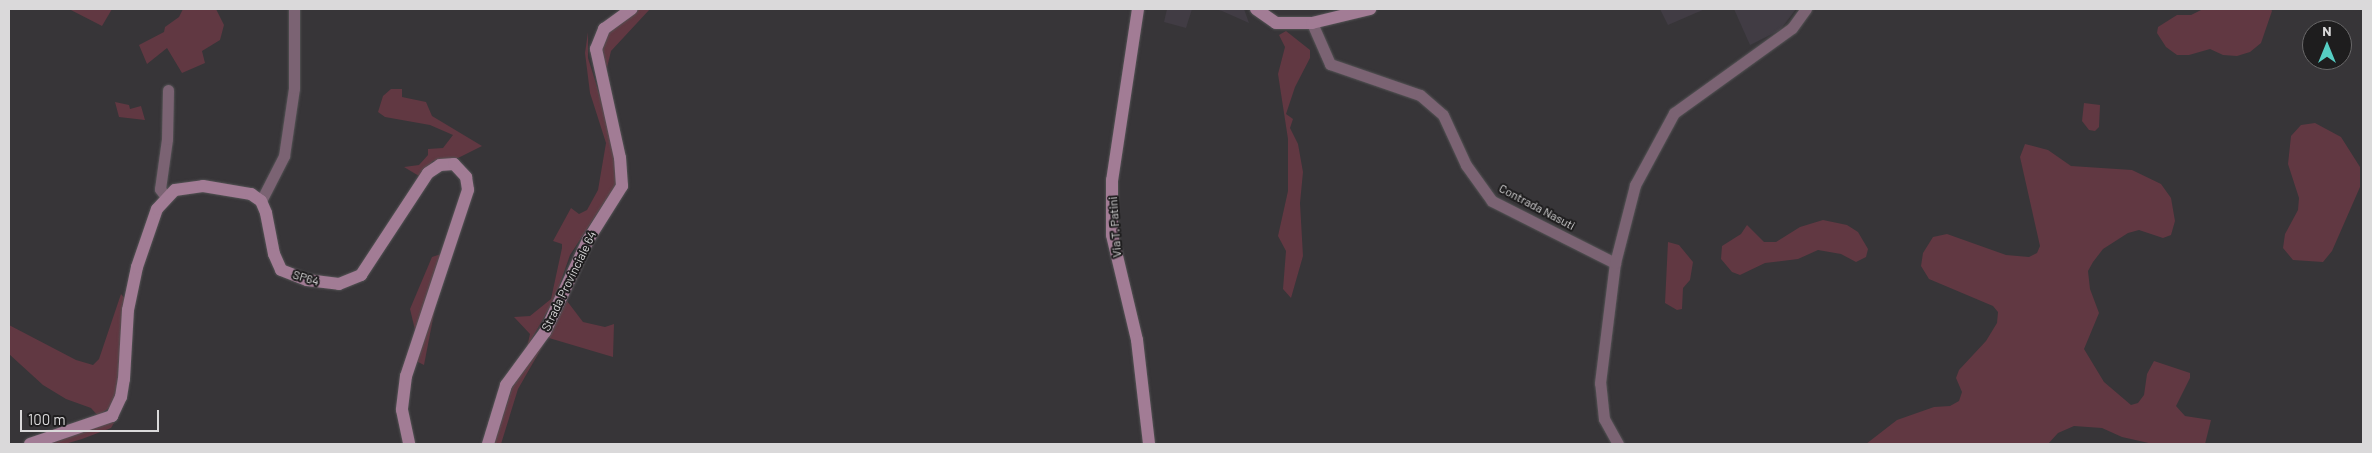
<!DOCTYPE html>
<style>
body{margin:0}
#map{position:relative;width:2372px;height:453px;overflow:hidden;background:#373538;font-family:Barlow,sans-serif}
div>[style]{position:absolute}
.built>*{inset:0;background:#413c44}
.green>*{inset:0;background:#613842}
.roads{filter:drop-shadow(0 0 1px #545355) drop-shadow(0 0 1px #545355)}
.street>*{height:11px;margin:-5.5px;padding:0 5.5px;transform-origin:5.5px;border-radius:5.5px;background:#7b6373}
.secondary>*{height:12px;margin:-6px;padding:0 6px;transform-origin:6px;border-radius:6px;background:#a27c95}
span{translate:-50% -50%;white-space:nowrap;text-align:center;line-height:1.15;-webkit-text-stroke:4px #1e1d1e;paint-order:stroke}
.street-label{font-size:12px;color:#dad9da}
.frame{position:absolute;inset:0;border:10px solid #dad9da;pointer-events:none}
.north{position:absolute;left:2302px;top:20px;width:50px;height:50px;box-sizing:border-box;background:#1e1d1e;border:1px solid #696869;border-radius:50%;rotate:0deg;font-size:14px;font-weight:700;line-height:20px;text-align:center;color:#dad9da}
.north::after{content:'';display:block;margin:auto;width:18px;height:22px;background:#56cec4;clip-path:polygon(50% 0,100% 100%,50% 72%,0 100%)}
.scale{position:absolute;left:20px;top:410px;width:139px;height:22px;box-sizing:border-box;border:2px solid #dad9da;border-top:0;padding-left:6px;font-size:15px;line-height:18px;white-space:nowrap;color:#dad9da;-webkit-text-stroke:4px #1e1d1e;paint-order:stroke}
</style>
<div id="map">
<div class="built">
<i style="clip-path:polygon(1167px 9px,1192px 9px,1186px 28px,1164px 22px)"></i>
<i style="clip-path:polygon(1215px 9px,1244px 9px,1249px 23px,1222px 11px)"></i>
<i style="clip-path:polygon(1660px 9px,1705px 9px,1668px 25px)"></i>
<i style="clip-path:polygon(1734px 9px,1796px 9px,1780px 30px,1750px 45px)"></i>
</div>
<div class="green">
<i style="clip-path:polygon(69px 9px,112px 9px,102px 26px)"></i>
<i style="clip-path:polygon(183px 9px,216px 9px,224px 25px,220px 40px,202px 51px,205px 63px,182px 73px,167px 48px,147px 64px,139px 45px,164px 32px,165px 27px,179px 17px)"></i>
<i style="clip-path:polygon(636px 9px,650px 9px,611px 51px,605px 76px,600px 47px,606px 32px)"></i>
<i style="clip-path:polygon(2203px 9px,2271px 9px,2272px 11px,2261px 43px,2250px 52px,2237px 56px,2223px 55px,2210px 49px,2189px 55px,2177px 55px,2166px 47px,2157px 33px,2158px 27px,2177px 15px,2191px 15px)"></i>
<i style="clip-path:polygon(1286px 31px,1310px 50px,1310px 58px,1295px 87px,1286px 114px,1293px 119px,1290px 128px,1298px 144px,1303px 172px,1300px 203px,1303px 256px,1291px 298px,1283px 289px,1286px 251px,1278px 236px,1288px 191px,1288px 139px,1278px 74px,1285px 47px,1279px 35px)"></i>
<i style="clip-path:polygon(588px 32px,588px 58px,613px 138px,617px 183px,570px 255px,555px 298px,527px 347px,530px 334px,514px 317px,530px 316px,551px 299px,562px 248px,562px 244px,553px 241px,571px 208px,579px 214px,587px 210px,598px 190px,606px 143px,590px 93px,585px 53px)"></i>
<i style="clip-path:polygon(391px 89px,402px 89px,402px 97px,426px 102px,432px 116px,482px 146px,458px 158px,433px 161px,419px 176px,404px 167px,419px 165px,428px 155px,428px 149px,443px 148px,453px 135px,430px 125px,385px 117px,378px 112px,383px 96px)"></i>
<i style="clip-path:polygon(115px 102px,129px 105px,130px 109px,141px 106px,145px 120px,119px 117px)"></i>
<i style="clip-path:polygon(2084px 103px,2100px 105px,2099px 127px,2095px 131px,2089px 130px,2082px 121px)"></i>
<i style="clip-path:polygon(2315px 123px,2341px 137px,2360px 167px,2360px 187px,2332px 251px,2323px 262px,2293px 260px,2283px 248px,2285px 234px,2298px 210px,2299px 198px,2288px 164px,2291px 136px,2301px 125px)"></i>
<i style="clip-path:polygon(2025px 144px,2048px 150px,2071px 166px,2132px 170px,2161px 184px,2171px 198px,2175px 221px,2171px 235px,2163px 238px,2139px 230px,2128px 233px,2103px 249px,2093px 262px,2088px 271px,2090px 289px,2099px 313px,2084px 349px,2104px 382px,2131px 405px,2138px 403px,2144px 395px,2147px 374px,2154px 361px,2190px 373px,2190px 378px,2176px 406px,2185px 416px,2211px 420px,2205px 444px,2153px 444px,2122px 437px,2102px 428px,2074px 426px,2058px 433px,2048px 444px,1866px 444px,1897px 420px,1934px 407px,1950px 406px,1959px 401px,1962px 392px,1956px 378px,1959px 370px,1986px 341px,1997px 323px,1998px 312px,1993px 306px,1929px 279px,1921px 266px,1923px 253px,1933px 237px,1947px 234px,2006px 255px,2029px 257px,2037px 253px,2040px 246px,2020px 157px)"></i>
<i style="clip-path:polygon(1823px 220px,1847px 225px,1858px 232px,1868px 249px,1866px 257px,1856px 262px,1841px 254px,1818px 250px,1798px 259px,1765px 263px,1740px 275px,1732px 272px,1721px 259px,1722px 246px,1741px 234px,1747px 225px,1764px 242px,1776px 242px,1800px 227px)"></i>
<i style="clip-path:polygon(1668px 242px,1679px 245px,1693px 262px,1690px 280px,1683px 288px,1682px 309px,1677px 310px,1665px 303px)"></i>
<i style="clip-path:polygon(441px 254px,416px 334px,410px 309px,432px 257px)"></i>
<i style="clip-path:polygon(121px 294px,126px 300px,119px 389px,113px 405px,98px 416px,91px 408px,66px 399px,43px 385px,9px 354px,9px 325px,76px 360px,93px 365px,99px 359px)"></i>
<i style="clip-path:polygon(567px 301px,583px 322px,605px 327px,614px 324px,613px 357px,549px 338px)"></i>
<i style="clip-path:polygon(436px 303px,424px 365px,416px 361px)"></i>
<i style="clip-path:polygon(545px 342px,518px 389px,501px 444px,494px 444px,512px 388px,526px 365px)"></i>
<i style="clip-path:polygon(111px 420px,114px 423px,111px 428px,82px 439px,65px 444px,34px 444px)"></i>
</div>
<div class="roads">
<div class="street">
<i style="left:1312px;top:23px;width:45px;rotate:66.3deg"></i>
<i style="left:1330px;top:64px;width:95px;rotate:19deg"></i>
<i style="left:1420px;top:95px;width:30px;rotate:41deg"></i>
<i style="left:1443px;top:115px;width:55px;rotate:65.3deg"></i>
<i style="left:1466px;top:165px;width:44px;rotate:54.2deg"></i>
<i style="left:1492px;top:201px;width:138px;rotate:26.8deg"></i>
<i style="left:166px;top:197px;width:10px;rotate:-127deg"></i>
<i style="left:160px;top:189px;width:50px;rotate:-82deg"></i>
<i style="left:167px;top:139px;width:49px;rotate:-88.8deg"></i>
<i style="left:261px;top:201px;width:51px;rotate:-62.9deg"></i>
<i style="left:284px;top:156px;width:69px;rotate:-81.6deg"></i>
<i style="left:294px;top:88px;width:79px;rotate:-90deg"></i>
<i style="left:1618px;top:444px;width:29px;rotate:-119deg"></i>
<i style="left:1604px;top:419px;width:36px;rotate:-96deg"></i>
<i style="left:1600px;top:383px;width:121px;rotate:-82.9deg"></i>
<i style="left:1615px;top:263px;width:81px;rotate:-75.6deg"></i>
<i style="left:1635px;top:185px;width:82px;rotate:-61.6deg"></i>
<i style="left:1674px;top:113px;width:145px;rotate:-35.8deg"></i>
<i style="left:1792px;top:28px;width:24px;rotate:-54deg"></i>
</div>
<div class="secondary">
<i style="left:1138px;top:9px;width:173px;rotate:98.6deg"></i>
<i style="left:1112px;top:180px;width:55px;rotate:90deg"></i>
<i style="left:1112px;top:235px;width:108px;rotate:76.6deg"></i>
<i style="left:1137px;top:340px;width:105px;rotate:83.4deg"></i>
<i style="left:1256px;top:9px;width:24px;rotate:35deg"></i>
<i style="left:1276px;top:23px;width:36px"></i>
<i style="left:1312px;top:23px;width:60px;rotate:-13.6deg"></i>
<i style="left:30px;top:444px;width:87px;rotate:-18.9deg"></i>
<i style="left:112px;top:416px;width:21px;rotate:-65deg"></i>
<i style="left:121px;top:397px;width:18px;rotate:-81deg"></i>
<i style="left:124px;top:379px;width:69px;rotate:-86.7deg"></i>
<i style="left:128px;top:310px;width:44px;rotate:-78.2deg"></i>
<i style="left:137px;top:267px;width:61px;rotate:-71deg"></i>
<i style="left:157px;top:209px;width:26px;rotate:-47deg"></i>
<i style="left:175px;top:190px;width:28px;rotate:-8deg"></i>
<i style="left:203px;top:186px;width:49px;rotate:9.5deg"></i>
<i style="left:251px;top:194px;width:12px;rotate:35deg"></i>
<i style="left:261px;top:201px;width:13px;rotate:67deg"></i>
<i style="left:266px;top:213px;width:42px;rotate:79deg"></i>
<i style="left:274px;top:254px;width:17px;rotate:66deg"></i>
<i style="left:281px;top:270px;width:28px;rotate:21deg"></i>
<i style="left:307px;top:280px;width:32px;rotate:7deg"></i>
<i style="left:339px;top:284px;width:24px;rotate:-22deg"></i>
<i style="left:361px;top:275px;width:122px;rotate:-56.7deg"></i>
<i style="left:428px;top:173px;width:14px;rotate:-34deg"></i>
<i style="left:440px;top:165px;width:14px;rotate:-4deg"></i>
<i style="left:454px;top:164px;width:18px;rotate:47deg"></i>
<i style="left:466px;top:177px;width:13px;rotate:81deg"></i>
<i style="left:468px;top:190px;width:196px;rotate:108.4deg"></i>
<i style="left:406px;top:376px;width:34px;rotate:97deg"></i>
<i style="left:402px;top:410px;width:35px;rotate:78deg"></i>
<i style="left:488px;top:444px;width:62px;rotate:-73deg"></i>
<i style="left:506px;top:385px;width:66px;rotate:-53.7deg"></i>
<i style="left:545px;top:332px;width:102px;rotate:-64.9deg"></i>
<i style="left:588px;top:240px;width:64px;rotate:-57.8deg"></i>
<i style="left:622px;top:186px;width:28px;rotate:-94deg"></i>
<i style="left:620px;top:158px;width:112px;rotate:-102.4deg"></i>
<i style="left:596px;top:49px;width:22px;rotate:-68deg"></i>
<i style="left:604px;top:29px;width:34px;rotate:-36deg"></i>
</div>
</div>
<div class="street-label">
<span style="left:1537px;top:207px;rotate:28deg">Contrada Nasuti</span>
<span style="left:1115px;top:227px;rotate:-94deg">Via T. Patini</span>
<span style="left:306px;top:278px;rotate:17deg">SP64</span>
<span style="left:569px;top:281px;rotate:-64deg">Strada Provinciale 64</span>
</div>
<div class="frame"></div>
<div class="north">N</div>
<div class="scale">100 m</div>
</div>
